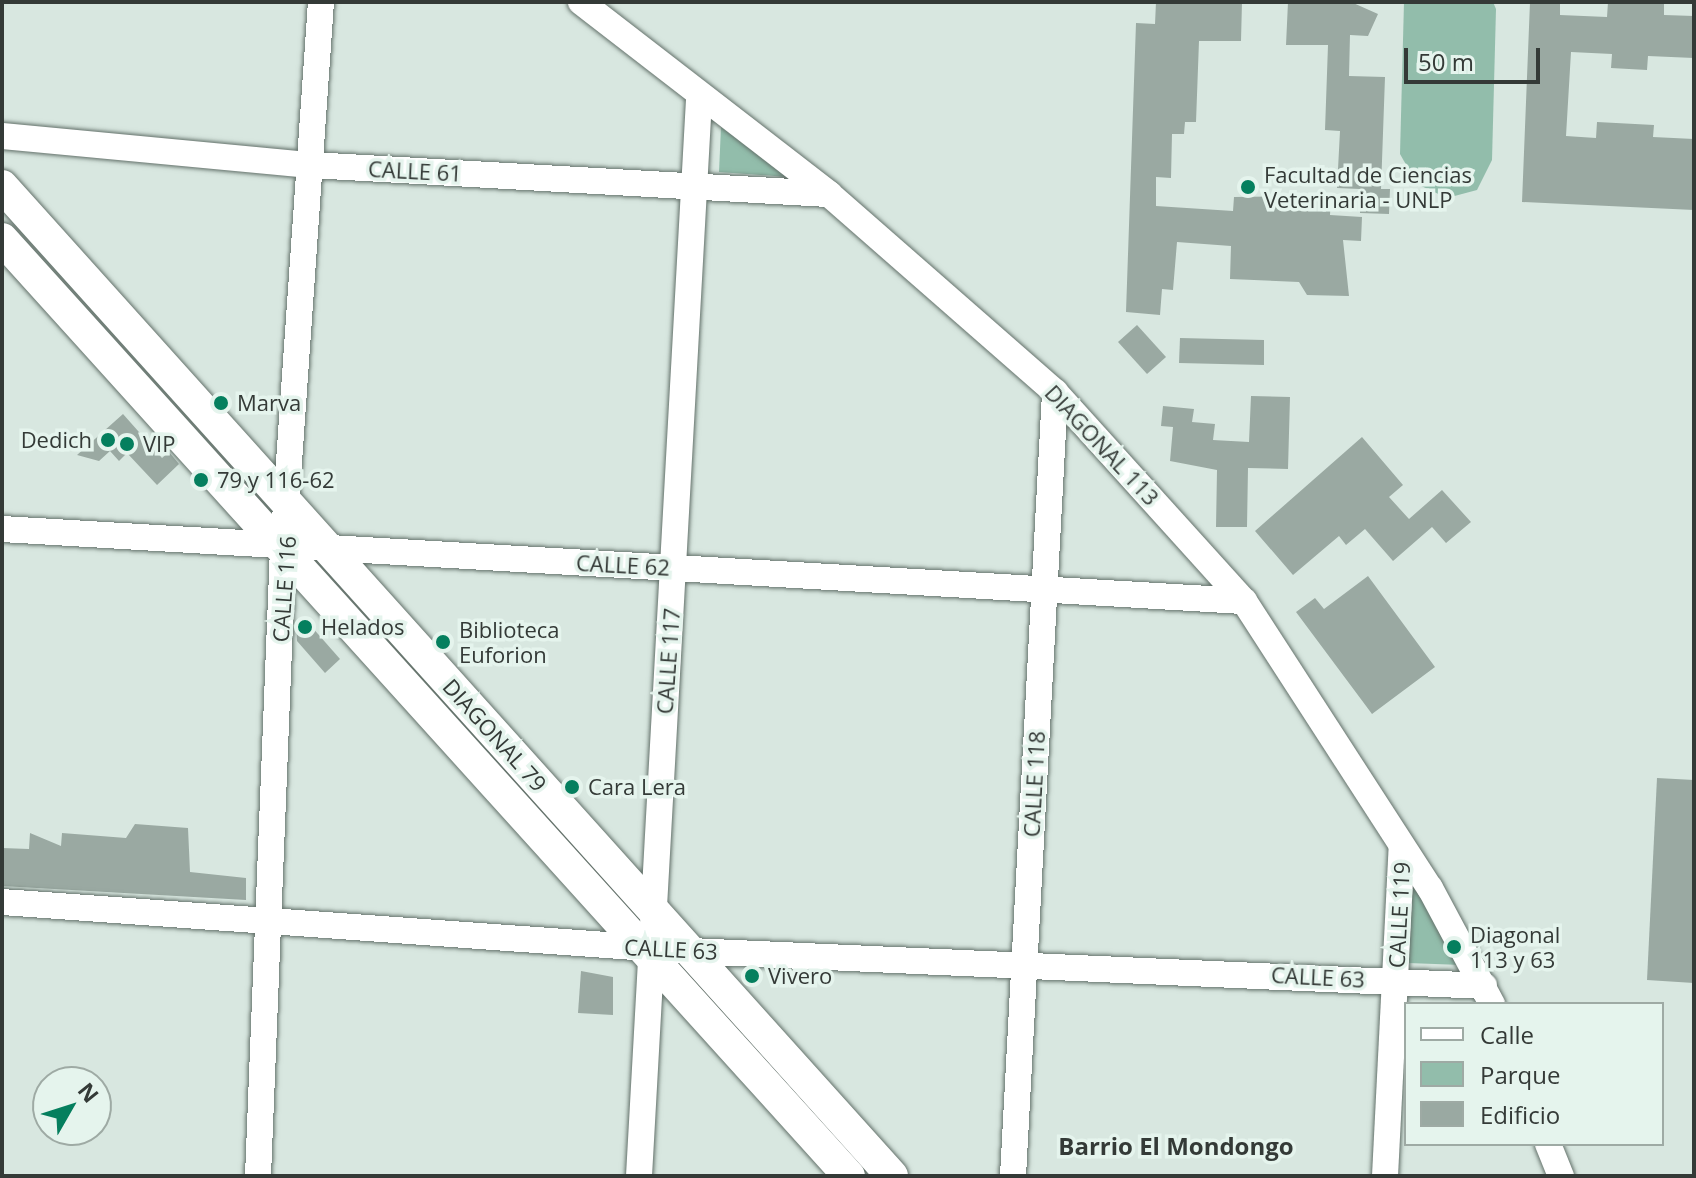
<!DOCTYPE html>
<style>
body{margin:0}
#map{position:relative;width:1696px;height:1178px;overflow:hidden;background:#d8e7e0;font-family:"Open Sans",sans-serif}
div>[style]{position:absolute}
.green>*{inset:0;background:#92bdab}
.building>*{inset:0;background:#9aa9a2}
.roads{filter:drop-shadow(0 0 2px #63716a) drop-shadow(0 0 2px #63716a)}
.minor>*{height:26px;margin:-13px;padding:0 13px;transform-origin:13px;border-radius:13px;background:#fff}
.major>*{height:32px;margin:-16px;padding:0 16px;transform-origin:16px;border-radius:16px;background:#fff}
.dots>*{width:22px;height:22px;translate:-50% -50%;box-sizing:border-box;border:4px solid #e5f4ed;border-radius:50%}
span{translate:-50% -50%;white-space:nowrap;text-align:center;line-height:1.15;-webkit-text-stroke:7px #e5f4ed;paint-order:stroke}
.street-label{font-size:22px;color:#343a37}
.poi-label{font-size:22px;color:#343a37}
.left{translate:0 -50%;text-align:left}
.right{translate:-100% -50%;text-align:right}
.neighbourhood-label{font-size:24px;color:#343a37;font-weight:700}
.frame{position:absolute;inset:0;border:4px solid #343a37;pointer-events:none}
.legend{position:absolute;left:1404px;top:1002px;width:260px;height:144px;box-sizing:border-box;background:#e5f4ed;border:2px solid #9eaaa4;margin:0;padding:10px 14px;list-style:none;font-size:24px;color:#343a37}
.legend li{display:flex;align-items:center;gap:16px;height:40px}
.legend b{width:40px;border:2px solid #9eaaa4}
.north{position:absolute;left:32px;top:1066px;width:80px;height:80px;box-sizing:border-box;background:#e5f4ed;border:2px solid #9eaaa4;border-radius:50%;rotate:51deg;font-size:22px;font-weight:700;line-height:32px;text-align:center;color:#343a37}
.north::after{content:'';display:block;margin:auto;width:28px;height:36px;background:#057f5e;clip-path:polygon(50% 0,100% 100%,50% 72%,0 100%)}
.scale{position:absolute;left:1404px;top:48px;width:136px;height:36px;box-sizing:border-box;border:4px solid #343a37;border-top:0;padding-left:10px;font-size:24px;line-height:28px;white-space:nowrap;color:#343a37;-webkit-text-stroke:6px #e5f4ed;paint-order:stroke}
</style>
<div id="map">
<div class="green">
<i style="clip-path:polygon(1404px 2px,1493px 2px,1496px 9px,1492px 160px,1477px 190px,1447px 198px,1417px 184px,1400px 154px)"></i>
<i style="clip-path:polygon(721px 127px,788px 177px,719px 172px)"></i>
<i style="clip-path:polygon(1411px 880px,1462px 965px,1408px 963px)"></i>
</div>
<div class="building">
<i style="clip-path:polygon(1156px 2px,1242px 2px,1241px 41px,1199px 41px,1196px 122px,1185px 122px,1184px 134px,1172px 134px,1171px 178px,1156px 177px,1156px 206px,1233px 211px,1234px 197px,1331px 196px,1330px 215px,1362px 217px,1361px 241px,1343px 240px,1349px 296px,1307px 295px,1299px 282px,1230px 279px,1231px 246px,1177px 242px,1173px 290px,1162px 289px,1160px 315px,1126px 312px,1136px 23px,1155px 24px)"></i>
<i style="clip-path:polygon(1288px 2px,1351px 2px,1378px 14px,1368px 36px,1350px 35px,1349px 76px,1385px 77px,1381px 189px,1390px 189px,1389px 214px,1360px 213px,1360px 189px,1337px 188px,1340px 131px,1325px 130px,1328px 45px,1286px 45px)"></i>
<i style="clip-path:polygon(1530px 2px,1560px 3px,1560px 15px,1607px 17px,1608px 2px,1664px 2px,1664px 15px,1694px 16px,1694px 58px,1648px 56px,1647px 70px,1611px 68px,1612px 54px,1571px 52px,1566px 136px,1596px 138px,1597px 122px,1654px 125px,1653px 137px,1694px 139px,1694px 210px,1522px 202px)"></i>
<i style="clip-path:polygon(1137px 325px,1166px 357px,1147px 374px,1118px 342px)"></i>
<i style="clip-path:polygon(1180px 338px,1264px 340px,1264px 365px,1179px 363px)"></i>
<i style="clip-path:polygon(1251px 396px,1290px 397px,1288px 469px,1248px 468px,1247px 527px,1216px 527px,1217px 470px,1170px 461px,1173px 427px,1161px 426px,1163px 406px,1194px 409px,1192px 422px,1215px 424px,1213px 440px,1249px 442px)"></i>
<i style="clip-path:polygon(123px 414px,162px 458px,169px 452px,179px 464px,157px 485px,127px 453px,119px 461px,110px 451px,99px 461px,77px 455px)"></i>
<i style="clip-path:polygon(1362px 437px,1403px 485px,1389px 497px,1409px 519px,1442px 490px,1471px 522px,1446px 543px,1432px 527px,1393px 561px,1365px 529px,1346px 545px,1339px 536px,1293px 575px,1255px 531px)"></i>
<i style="clip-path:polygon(1368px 576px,1435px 667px,1372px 714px,1296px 612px,1315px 598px,1324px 609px)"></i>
<i style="clip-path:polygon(296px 623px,311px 626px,340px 659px,325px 673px,297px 641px)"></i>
<i style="clip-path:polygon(1657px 778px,1694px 780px,1694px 983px,1647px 980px)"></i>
<i style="clip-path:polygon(135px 824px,188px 828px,190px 872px,246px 878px,246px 900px,2px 886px,2px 848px,29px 849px,30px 833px,61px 846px,62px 833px,126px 838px)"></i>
<i style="clip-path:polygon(581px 971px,613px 977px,613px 1015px,578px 1013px)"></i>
</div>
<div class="roads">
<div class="minor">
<i style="left:581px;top:2px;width:314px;rotate:37.7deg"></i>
<i style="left:829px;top:194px;width:300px;rotate:41.2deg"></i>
<i style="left:1055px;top:392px;width:282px;rotate:47.9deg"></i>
<i style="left:1244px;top:601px;width:342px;rotate:57.1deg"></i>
<i style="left:1430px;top:888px;width:132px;rotate:61.9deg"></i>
<i style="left:2px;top:136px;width:310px;rotate:5.4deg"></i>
<i style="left:311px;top:165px;width:518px;rotate:3.21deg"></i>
<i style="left:2px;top:529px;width:1244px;rotate:3.32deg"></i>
<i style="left:2px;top:902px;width:690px;rotate:4.07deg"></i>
<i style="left:690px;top:951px;width:795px;rotate:2.52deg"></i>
<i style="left:1548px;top:1144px;width:35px;rotate:68deg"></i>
<i style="left:258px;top:1176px;width:628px;rotate:-87.72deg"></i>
<i style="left:283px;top:548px;width:547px;rotate:-86.02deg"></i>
<i style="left:639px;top:1176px;width:1080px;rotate:-86.81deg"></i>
<i style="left:1013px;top:1176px;width:785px;rotate:-86.93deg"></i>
<i style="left:1385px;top:1176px;width:330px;rotate:-87.1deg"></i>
</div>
<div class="major">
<i style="left:2px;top:186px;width:1331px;rotate:48.04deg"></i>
<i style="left:2px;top:239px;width:1263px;rotate:47.89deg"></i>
</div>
</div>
<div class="dots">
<i style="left:1248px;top:187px;background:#057f5e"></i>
<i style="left:221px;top:403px;background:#057f5e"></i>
<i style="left:108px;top:440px;background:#057f5e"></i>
<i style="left:127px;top:444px;background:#057f5e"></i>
<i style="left:201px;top:480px;background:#057f5e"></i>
<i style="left:305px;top:627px;background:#057f5e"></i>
<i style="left:443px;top:642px;background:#057f5e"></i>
<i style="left:572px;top:787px;background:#057f5e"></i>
<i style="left:1454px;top:947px;background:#057f5e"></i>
<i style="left:752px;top:976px;background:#057f5e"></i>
</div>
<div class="street-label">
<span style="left:415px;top:171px;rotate:3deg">CALLE 61</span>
<span style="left:1102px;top:445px;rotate:47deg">DIAGONAL 113</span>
<span style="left:623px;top:565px;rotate:3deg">CALLE 62</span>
<span style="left:284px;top:589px;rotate:-86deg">CALLE 116</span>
<span style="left:668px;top:661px;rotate:-86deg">CALLE 117</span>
<span style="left:495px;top:735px;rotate:48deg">DIAGONAL 79</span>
<span style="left:1034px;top:784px;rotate:-87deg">CALLE 118</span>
<span style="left:1399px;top:915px;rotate:-87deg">CALLE 119</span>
<span style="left:671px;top:949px;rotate:3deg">CALLE 63</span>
<span style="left:1318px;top:977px;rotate:3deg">CALLE 63</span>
</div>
<div class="poi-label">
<span class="left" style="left:1264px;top:187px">Facultad de Ciencias<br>Veterinaria - UNLP</span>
<span class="left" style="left:237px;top:403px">Marva</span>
<span class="right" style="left:92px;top:440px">Dedich</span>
<span class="left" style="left:143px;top:444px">VIP</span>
<span class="left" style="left:217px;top:480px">79 y 116-62</span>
<span class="left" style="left:321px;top:627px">Helados</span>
<span class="left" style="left:459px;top:642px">Biblioteca<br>Euforion</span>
<span class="left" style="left:588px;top:787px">Cara Lera</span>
<span class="left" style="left:1470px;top:947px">Diagonal<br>113 y 63</span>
<span class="left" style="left:768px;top:976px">Vivero</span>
</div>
<div class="neighbourhood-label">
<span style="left:1176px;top:1146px">Barrio El Mondongo</span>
</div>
<div class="frame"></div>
<ul class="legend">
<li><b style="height:10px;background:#fff"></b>Calle</li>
<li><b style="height:22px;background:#92bdab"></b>Parque</li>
<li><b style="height:22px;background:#9aa9a2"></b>Edificio</li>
</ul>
<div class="north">N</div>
<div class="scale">50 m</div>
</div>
